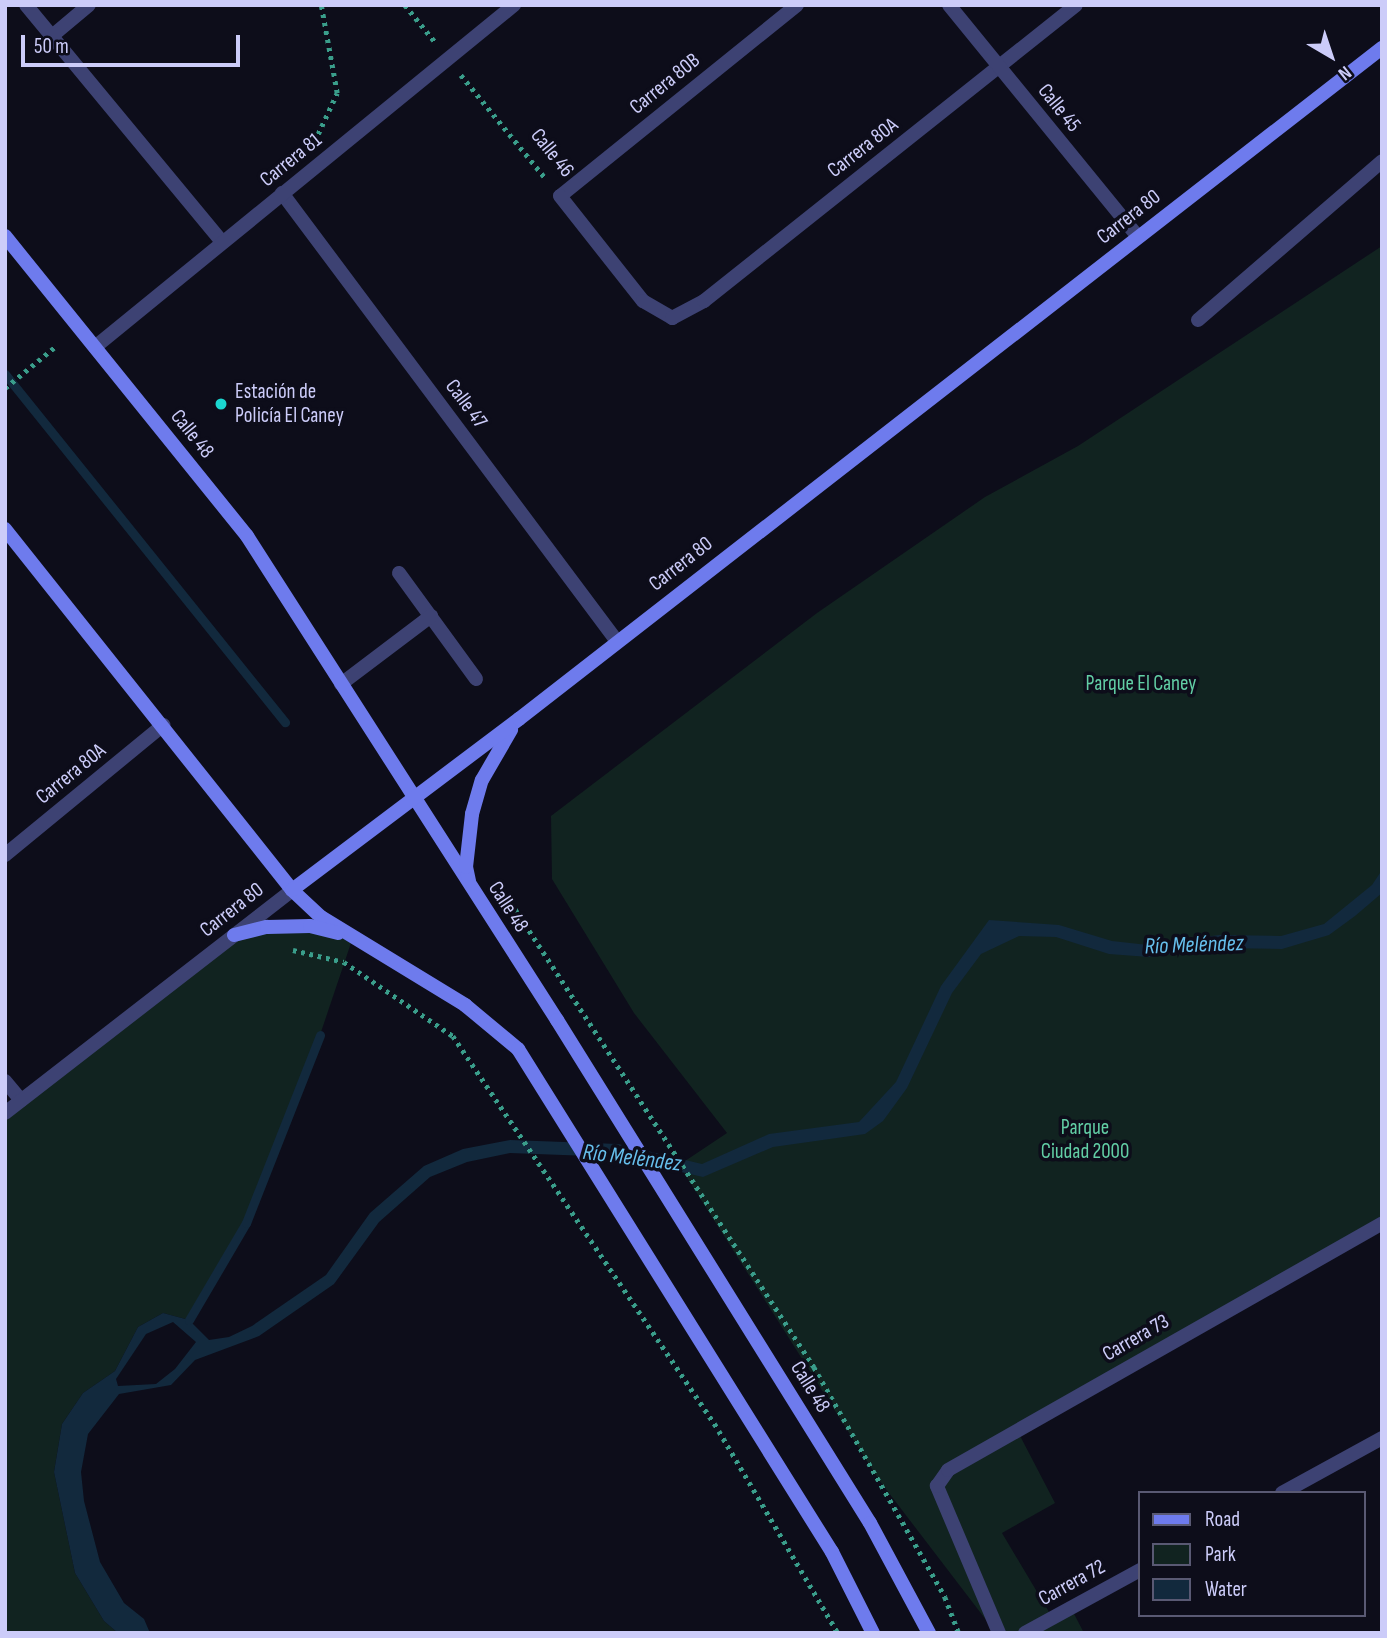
<!DOCTYPE html>
<meta charset="utf-8">
<style>
body{margin:0}
#map{position:relative;width:1387px;height:1638px;overflow:hidden;background:#0d0d1a;font-family:"Sofia Sans Condensed",sans-serif}
div>[style]{position:absolute}
.green>*{inset:0;background:#112320}
.water>*{inset:0;background:#12293d}
.stream>*{height:9px;margin:-4.5px;padding:0 4.5px;transform-origin:4.5px;border-radius:4.5px;background:#12293d}
.path>*{height:4.5px;margin-top:-2.25px;transform-origin:0;background:repeating-linear-gradient(90deg,#3a9e8b 0 3.5px,transparent 0 8.5px)}
.lane>*{height:14px;margin:-7px;padding:0 7px;transform-origin:7px;border-radius:7px;background:#3d4273}
.street>*{height:14px;margin:-7px;padding:0 7px;transform-origin:7px;border-radius:7px;background:#3d4273}
.secondary>*{height:14px;margin:-7px;padding:0 7px;transform-origin:7px;border-radius:7px;background:#6e7bed}
.dots>*{width:19px;height:19px;translate:-50% -50%;box-sizing:border-box;border:4px solid #0d0d1a;border-radius:50%}
span{translate:-50% -50%;white-space:nowrap;text-align:center;line-height:1.15;-webkit-text-stroke:7px #0d0d1a;paint-order:stroke}
.street-label{font-size:21px;color:#ccccf9}
.poi-label{font-size:21px;color:#ccccf9}
.left{translate:0 -50%;text-align:left}
.park-label{font-size:21px;color:#62cea5}
.water-label{font-size:23px;color:#66bfec;font-style:italic}
.frame{position:absolute;inset:0;border:7px solid #ccccf9;pointer-events:none}
.legend{position:absolute;left:1138px;top:1491px;width:228px;height:126px;box-sizing:border-box;background:#0d0d1a;border:2px solid #595973;margin:0;padding:9px 12px;list-style:none;font-size:21px;color:#ccccf9}
.legend li{display:flex;align-items:center;gap:14px;height:35px}
.legend b{width:35px;border:2px solid #595973}
.north{position:absolute;left:1296px;top:21px;width:70px;height:70px;-webkit-text-stroke:5px #0d0d1a;paint-order:stroke;rotate:141deg;font-size:19px;font-weight:700;line-height:28px;text-align:center;color:#ccccf9}
.north::after{content:'';display:block;margin:auto;width:24px;height:32px;background:#ccccf9;clip-path:polygon(50% 0,100% 100%,50% 72%,0 100%)}
.scale{position:absolute;left:21px;top:35px;width:219px;height:32px;box-sizing:border-box;border:4px solid #ccccf9;border-top:0;padding-left:9px;font-size:21px;line-height:24px;white-space:nowrap;color:#ccccf9;-webkit-text-stroke:5px #0d0d1a;paint-order:stroke}
</style>
<div id="map">
<div class="green">
<i style="clip-path:polygon(1382px 246px,1382px 1223px,1017px 1430px,1055px 1503px,1002px 1533px,1052px 1617px,1071px 1608px,1084px 1633px,996px 1633px,879px 1480px,679px 1165px,727px 1133px,634px 1013px,552px 879px,551px 816px,817px 613px,985px 497px,1078px 446px)"></i>
<i style="clip-path:polygon(267px 927px,353px 937px,320px 1035px,246px 1223px,189px 1320px,163px 1313px,138px 1327px,115px 1371px,83px 1393px,62px 1424px,54px 1472px,75px 1573px,104px 1621px,118px 1633px,5px 1633px,5px 1113px,234px 935px)"></i>
</div>
<div class="water">
<i style="clip-path:polygon(evenodd,1382px 870px,1382px 893px,1355px 916px,1329px 935px,1282px 949px,1220px 948px,1149px 957px,1109px 954px,1056px 937px,1019px 936px,981px 954px,952px 993px,907px 1088px,883px 1121px,865px 1134px,773px 1147px,703px 1177px,616px 1157px,510px 1153px,467px 1162px,430px 1177px,379px 1222px,334px 1284px,259px 1336px,195px 1360px,171px 1385px,119px 1394px,88px 1434px,81px 1472px,84px 1501px,100px 1562px,124px 1603px,144px 1619px,150px 1633px,118px 1633px,104px 1621px,75px 1573px,54px 1472px,62px 1424px,83px 1393px,115px 1371px,138px 1327px,163px 1313px,189px 1320px,209px 1340px,229px 1337px,252px 1326px,326px 1275px,370px 1213px,424px 1166px,463px 1149px,510px 1140px,618px 1144px,702px 1164px,769px 1134px,859px 1122px,896px 1082px,941px 986px,989px 920px,1059px 925px,1112px 941px,1148px 945px,1219px 935px,1281px 936px,1324px 924px,1372px 885px,1382px 870px,173px 1322px,196px 1342px,175px 1369px,156px 1384px,118px 1386px,116px 1379px,146px 1334px,173px 1322px)"></i>
</div>
<div class="stream">
<i style="left:5px;top:374px;width:447px;rotate:51.2deg"></i>
<i style="left:189px;top:1320px;width:113px;rotate:-59.6deg"></i>
<i style="left:246px;top:1223px;width:202px;rotate:-68.5deg"></i>
</div>
<div class="path">
<i style="left:405px;top:5px;width:49px;rotate:50.8deg"></i>
<i style="left:461px;top:75px;width:134px;rotate:50.7deg"></i>
<i style="left:318px;top:134px;width:45px;rotate:-65.1deg"></i>
<i style="left:337px;top:93px;width:89px;rotate:-100.3deg"></i>
<i style="left:286px;top:161px;width:23px;rotate:-41deg"></i>
<i style="left:5px;top:388px;width:65px;rotate:-39.4deg"></i>
<i style="left:506px;top:895px;width:564px;rotate:56.87deg"></i>
<i style="left:814px;top:1367px;width:265px;rotate:60.3deg"></i>
<i style="left:945px;top:1597px;width:39px;rotate:69deg"></i>
<i style="left:293px;top:950px;width:52px;rotate:13.2deg"></i>
<i style="left:344px;top:962px;width:132px;rotate:34.2deg"></i>
<i style="left:453px;top:1036px;width:476px;rotate:56deg"></i>
<i style="left:719px;top:1431px;width:234px;rotate:59.5deg"></i>
</div>
<div class="lane">
<i style="left:26px;top:5px;width:308px;rotate:50.4deg"></i>
<i style="left:52px;top:36px;width:48px;rotate:-40deg"></i>
<i style="left:399px;top:573px;width:131px;rotate:54deg"></i>
<i style="left:341px;top:684px;width:113px;rotate:-37.1deg"></i>
</div>
<div class="street">
<i style="left:797px;top:5px;width:304px;rotate:141.1deg"></i>
<i style="left:560px;top:196px;width:134px;rotate:51.7deg"></i>
<i style="left:643px;top:301px;width:34px;rotate:30deg"></i>
<i style="left:672px;top:318px;width:36px;rotate:-28deg"></i>
<i style="left:704px;top:301px;width:475px;rotate:-38.5deg"></i>
<i style="left:949px;top:5px;width:299px;rotate:50.8deg"></i>
<i style="left:282px;top:193px;width:558px;rotate:53.23deg"></i>
<i style="left:1198px;top:320px;width:243px;rotate:-40.8deg"></i>
<i style="left:95px;top:347px;width:541px;rotate:-39.22deg"></i>
<i style="left:5px;top:855px;width:205px;rotate:-39.4deg"></i>
<i style="left:5px;top:1081px;width:25px;rotate:50deg"></i>
<i style="left:5px;top:1113px;width:363px;rotate:-37.8deg"></i>
<i style="left:1282px;top:1493px;width:114px;rotate:-28.8deg"></i>
<i style="left:999px;top:1633px;width:160px;rotate:-112.9deg"></i>
<i style="left:937px;top:1486px;width:19px;rotate:-55deg"></i>
<i style="left:948px;top:1470px;width:499px;rotate:-29.6deg"></i>
<i style="left:1025px;top:1633px;width:131px;rotate:-28.7deg"></i>
</div>
<div class="secondary">
<i style="left:5px;top:236px;width:385px;rotate:51.1deg"></i>
<i style="left:247px;top:536px;width:575px;rotate:57.36deg"></i>
<i style="left:557px;top:1020px;width:592px;rotate:58.11deg"></i>
<i style="left:870px;top:1523px;width:125px;rotate:61.8deg"></i>
<i style="left:5px;top:529px;width:461px;rotate:51.5deg"></i>
<i style="left:292px;top:890px;width:40px;rotate:43deg"></i>
<i style="left:321px;top:917px;width:169px;rotate:31.4deg"></i>
<i style="left:465px;top:1005px;width:69px;rotate:39.7deg"></i>
<i style="left:518px;top:1049px;width:593px;rotate:58.03deg"></i>
<i style="left:832px;top:1552px;width:91px;rotate:63.2deg"></i>
<i style="left:469px;top:881px;width:14px;rotate:-102deg"></i>
<i style="left:466px;top:867px;width:53px;rotate:-83.5deg"></i>
<i style="left:472px;top:814px;width:35px;rotate:-74deg"></i>
<i style="left:482px;top:780px;width:58px;rotate:-59.9deg"></i>
<i style="left:292px;top:890px;width:284px;rotate:-37deg"></i>
<i style="left:519px;top:719px;width:1093px;rotate:-37.87deg"></i>
<i style="left:234px;top:935px;width:34px;rotate:-14deg"></i>
<i style="left:267px;top:927px;width:43px;rotate:-1.3deg"></i>
<i style="left:310px;top:926px;width:29px;rotate:14deg"></i>
</div>
<div class="dots">
<i style="left:221px;top:404px;background:#1bd6d0"></i>
</div>
<div class="street-label">
<span style="left:665px;top:84px;rotate:-39deg">Carrera 80B</span>
<span style="left:1059px;top:108px;rotate:51deg">Calle 45</span>
<span style="left:863px;top:148px;rotate:-38deg">Carrera 80A</span>
<span style="left:552px;top:153px;rotate:51deg">Calle 46</span>
<span style="left:291px;top:160px;rotate:-39deg">Carrera 81</span>
<span style="left:1129px;top:217px;rotate:-38deg">Carrera 80</span>
<span style="left:466px;top:404px;rotate:53deg">Calle 47</span>
<span style="left:192px;top:434px;rotate:51deg">Calle 48</span>
<span style="left:681px;top:564px;rotate:-38deg">Carrera 80</span>
<span style="left:71px;top:774px;rotate:-39deg">Carrera 80A</span>
<span style="left:508px;top:907px;rotate:57deg">Calle 48</span>
<span style="left:232px;top:910px;rotate:-38deg">Carrera 80</span>
<span style="left:1136px;top:1338px;rotate:-30deg">Carrera 73</span>
<span style="left:810px;top:1387px;rotate:58deg">Calle 48</span>
<span style="left:1072px;top:1583px;rotate:-29deg">Carrera 72</span>
</div>
<div class="poi-label">
<span class="left" style="left:235px;top:404px">Estación de<br>Policía El Caney</span>
</div>
<div class="park-label">
<span style="left:1141px;top:684px">Parque El Caney</span>
<span style="left:1085px;top:1140px">Parque<br>Ciudad 2000</span>
</div>
<div class="water-label">
<span style="left:1194px;top:945px;rotate:-2deg">Río Meléndez</span>
<span style="left:632px;top:1158px;rotate:7deg">Río Meléndez</span>
</div>
<div class="frame"></div>
<ul class="legend">
<li><b style="height:9px;background:#6e7bed"></b>Road</li>
<li><b style="height:19px;background:#112320"></b>Park</li>
<li><b style="height:19px;background:#12293d"></b>Water</li>
</ul>
<div class="north">N</div>
<div class="scale">50 m</div>
</div>
